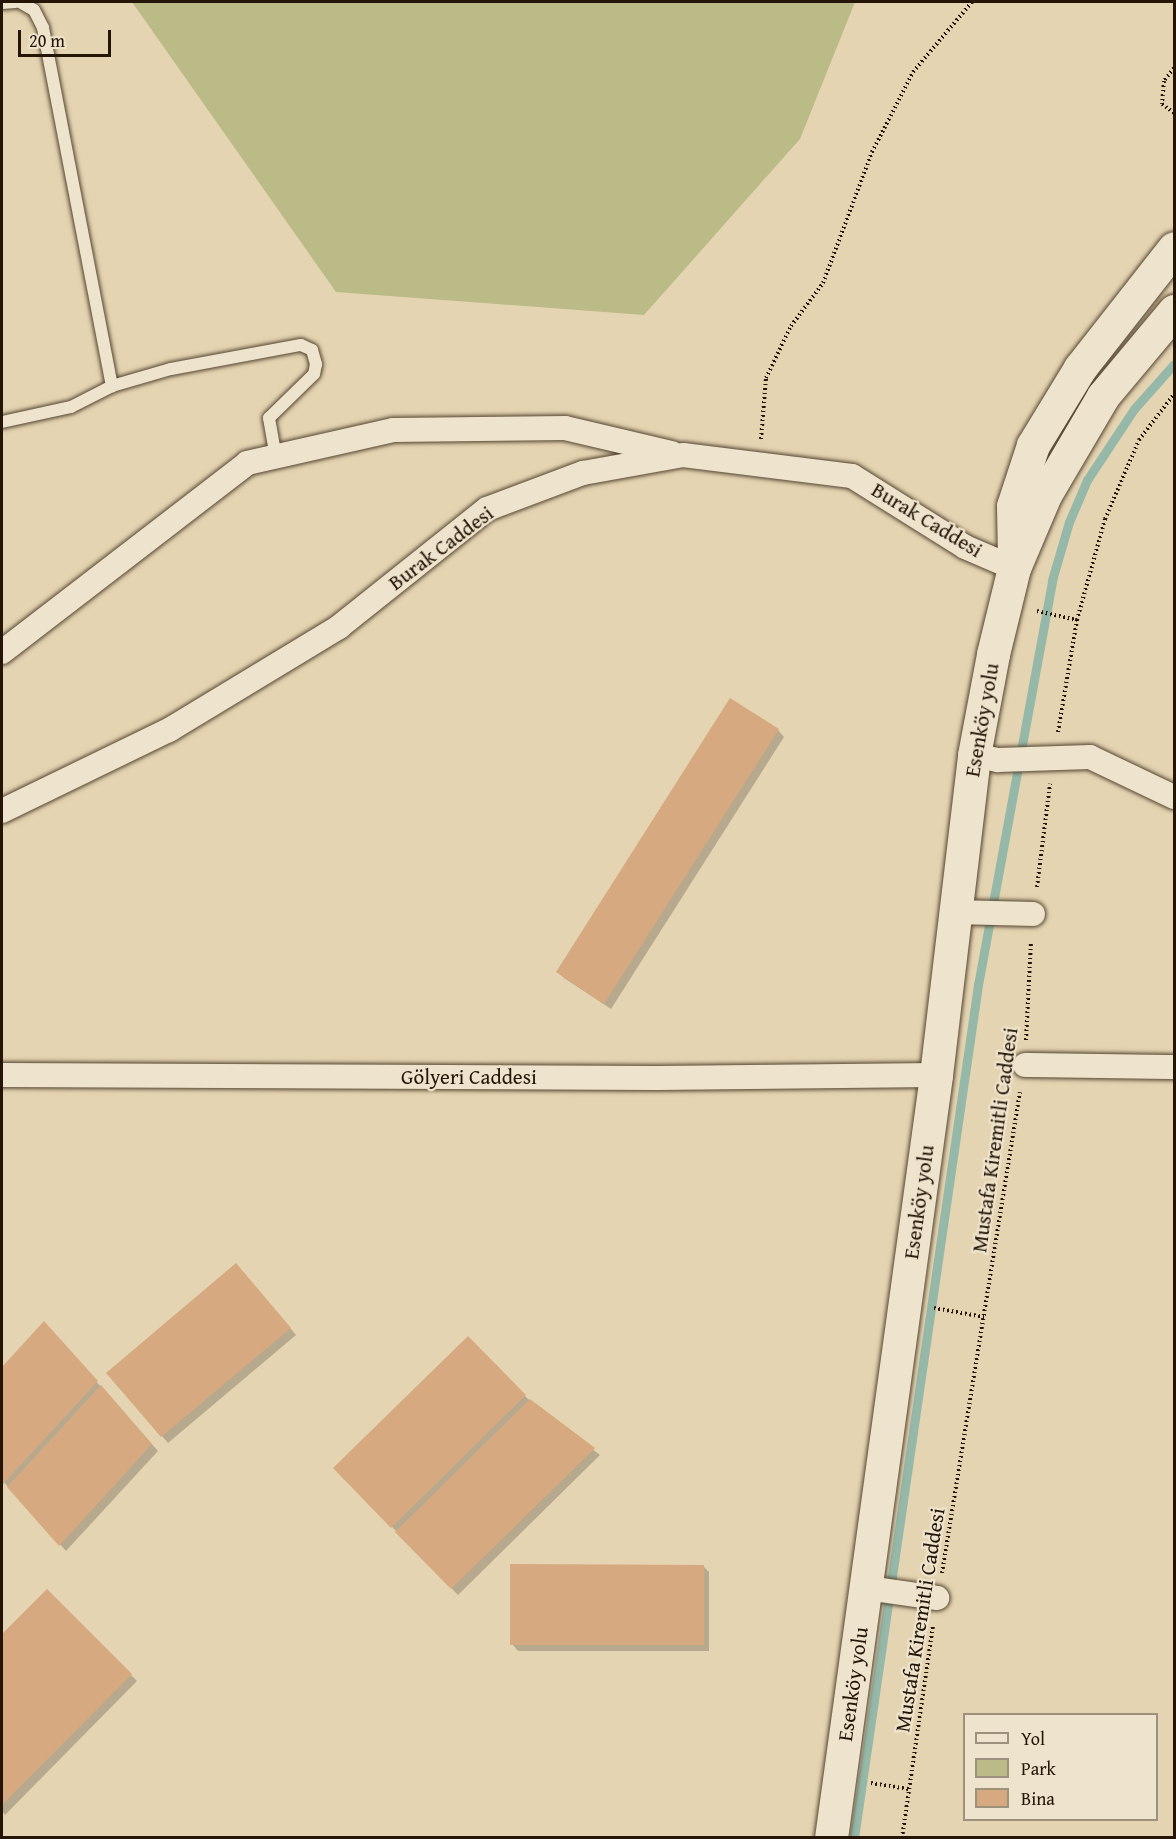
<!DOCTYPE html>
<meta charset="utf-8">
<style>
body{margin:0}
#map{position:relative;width:1176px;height:1839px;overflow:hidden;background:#e5d4b1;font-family:"Gentium Book Plus",serif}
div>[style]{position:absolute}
.green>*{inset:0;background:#bbbb87}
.shadow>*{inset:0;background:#0003}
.stream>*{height:9px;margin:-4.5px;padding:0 4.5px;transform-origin:4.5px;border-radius:4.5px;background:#96b8a8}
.building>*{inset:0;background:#d7a980}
.path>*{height:4px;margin-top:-2px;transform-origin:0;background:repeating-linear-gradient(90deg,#241507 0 1.5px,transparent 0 4.5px)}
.roads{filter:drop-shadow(0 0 2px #544532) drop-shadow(0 0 2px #544532)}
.lane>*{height:12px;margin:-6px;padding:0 6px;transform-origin:6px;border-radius:6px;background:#eee3cc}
.street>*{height:24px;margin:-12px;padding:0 12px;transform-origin:12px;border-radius:12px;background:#eee3cc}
.secondary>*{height:33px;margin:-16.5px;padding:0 16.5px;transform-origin:16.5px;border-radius:16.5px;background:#eee3cc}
span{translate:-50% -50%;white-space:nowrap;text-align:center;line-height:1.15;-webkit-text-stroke:4.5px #eee3cc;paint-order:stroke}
.street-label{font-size:21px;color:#241507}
.frame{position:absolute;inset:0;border:3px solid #241507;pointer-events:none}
.legend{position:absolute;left:963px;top:1713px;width:195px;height:108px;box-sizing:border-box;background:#eee3cc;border:2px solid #9d917d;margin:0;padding:8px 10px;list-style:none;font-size:18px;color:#241507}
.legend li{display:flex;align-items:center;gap:12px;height:30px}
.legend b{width:30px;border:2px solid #9d917d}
.scale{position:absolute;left:18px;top:30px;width:93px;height:27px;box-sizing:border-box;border:3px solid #241507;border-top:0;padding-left:8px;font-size:18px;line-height:21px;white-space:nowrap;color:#241507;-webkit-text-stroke:4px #eee3cc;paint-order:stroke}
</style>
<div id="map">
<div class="green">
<i style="clip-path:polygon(132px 2px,855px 2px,800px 139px,644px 315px,336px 292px)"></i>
</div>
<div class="shadow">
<i style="clip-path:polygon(778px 730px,784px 737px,611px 1009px,564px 978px,558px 972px)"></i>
<i style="clip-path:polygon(242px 1271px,296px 1335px,168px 1443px,162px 1436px)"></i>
<i style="clip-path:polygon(44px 1323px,158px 1451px,66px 1551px,2px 1480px,2px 1369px)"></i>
<i style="clip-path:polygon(468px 1338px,530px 1401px,600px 1455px,458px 1595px,335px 1468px)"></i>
<i style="clip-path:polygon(703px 1566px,709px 1572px,709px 1651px,518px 1651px,512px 1644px)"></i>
<i style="clip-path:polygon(47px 1591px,137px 1681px,5px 1815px,2px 1811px,2px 1636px)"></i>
</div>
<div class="stream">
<i style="left:854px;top:1838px;width:862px;rotate:-81.73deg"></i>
<i style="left:978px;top:985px;width:412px;rotate:-79.6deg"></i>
<i style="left:1052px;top:580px;width:60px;rotate:-73.7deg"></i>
<i style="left:1069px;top:522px;width:46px;rotate:-66.8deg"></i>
<i style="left:1087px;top:480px;width:85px;rotate:-56.5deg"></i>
<i style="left:1134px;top:409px;width:60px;rotate:-48.4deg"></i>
</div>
<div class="building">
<i style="clip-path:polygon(730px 698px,779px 729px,604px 1004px,556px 972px)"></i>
<i style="clip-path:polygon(236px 1263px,291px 1328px,161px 1437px,106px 1373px)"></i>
<i style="clip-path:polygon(44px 1321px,98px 1381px,3px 1484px,2px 1367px)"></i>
<i style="clip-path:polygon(468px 1336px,526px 1395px,391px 1528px,333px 1468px)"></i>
<i style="clip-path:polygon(101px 1385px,152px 1444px,59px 1546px,7px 1487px)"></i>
<i style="clip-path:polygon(530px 1399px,595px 1448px,451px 1589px,395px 1532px)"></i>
<i style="clip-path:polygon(510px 1564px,704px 1565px,704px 1645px,510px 1645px)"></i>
<i style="clip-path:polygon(47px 1589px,132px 1674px,2px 1805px,2px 1634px)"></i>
</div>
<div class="path">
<i style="left:1174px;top:68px;width:16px;rotate:128deg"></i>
<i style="left:1164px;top:81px;width:23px;rotate:95deg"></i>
<i style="left:1162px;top:104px;width:15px;rotate:37deg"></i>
<i style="left:761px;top:439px;width:61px;rotate:-85.3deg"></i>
<i style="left:766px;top:378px;width:58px;rotate:-64.3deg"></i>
<i style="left:791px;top:326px;width:54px;rotate:-53.3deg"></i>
<i style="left:823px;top:283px;width:140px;rotate:-69.5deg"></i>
<i style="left:872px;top:152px;width:90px;rotate:-62.9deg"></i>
<i style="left:913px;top:72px;width:92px;rotate:-49.9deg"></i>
<i style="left:1037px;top:611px;width:41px;rotate:12.7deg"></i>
<i style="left:1058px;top:732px;width:114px;rotate:-80.4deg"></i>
<i style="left:1077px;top:620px;width:105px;rotate:-74.5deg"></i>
<i style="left:1105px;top:519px;width:86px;rotate:-66.7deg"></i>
<i style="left:1139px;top:440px;width:58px;rotate:-52.7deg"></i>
<i style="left:1037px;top:887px;width:104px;rotate:-82.8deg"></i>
<i style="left:1026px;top:1040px;width:98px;rotate:-87.1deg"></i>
<i style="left:934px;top:1308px;width:51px;rotate:10.2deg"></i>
<i style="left:942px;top:1573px;width:487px;rotate:-80.8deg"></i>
<i style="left:871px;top:1783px;width:38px;rotate:9deg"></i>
<i style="left:902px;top:1838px;width:215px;rotate:-81.7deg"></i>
</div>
<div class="roads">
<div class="lane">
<i style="left:20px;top:2px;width:16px;rotate:30deg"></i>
<i style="left:34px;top:10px;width:20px;rotate:63deg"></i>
<i style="left:43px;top:28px;width:365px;rotate:79.1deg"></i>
<i style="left:2px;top:3px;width:13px;rotate:-4deg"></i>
<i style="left:2px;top:422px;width:71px;rotate:-12.3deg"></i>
<i style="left:71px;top:407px;width:46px;rotate:-27.1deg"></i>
<i style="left:112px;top:386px;width:61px;rotate:-16.1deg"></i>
<i style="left:171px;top:369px;width:132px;rotate:-10.5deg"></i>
<i style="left:301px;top:345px;width:12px;rotate:24deg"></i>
<i style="left:312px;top:350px;width:15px;rotate:74deg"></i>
<i style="left:316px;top:364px;width:10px;rotate:101deg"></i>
<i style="left:314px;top:374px;width:63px;rotate:135.6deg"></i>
<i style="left:269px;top:418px;width:39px;rotate:80deg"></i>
</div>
<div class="street">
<i style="left:2px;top:652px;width:309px;rotate:-37.6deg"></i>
<i style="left:247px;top:463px;width:150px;rotate:-12.7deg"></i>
<i style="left:393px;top:430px;width:172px;rotate:-0.7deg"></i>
<i style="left:565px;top:428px;width:110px;rotate:13.2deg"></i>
<i style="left:974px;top:755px;width:25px;rotate:12deg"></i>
<i style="left:998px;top:760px;width:92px;rotate:-1.9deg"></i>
<i style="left:1090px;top:757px;width:93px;rotate:25.5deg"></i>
<i style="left:2px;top:811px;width:186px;rotate:-25.9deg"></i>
<i style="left:169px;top:730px;width:199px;rotate:-31.2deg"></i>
<i style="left:339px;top:627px;width:189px;rotate:-38.6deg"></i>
<i style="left:487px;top:509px;width:103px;rotate:-20.6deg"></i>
<i style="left:583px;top:473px;width:102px;rotate:-10.2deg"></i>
<i style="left:683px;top:455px;width:170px;rotate:7.1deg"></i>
<i style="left:852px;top:476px;width:133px;rotate:32.1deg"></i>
<i style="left:965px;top:547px;width:53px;rotate:23.2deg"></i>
<i style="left:956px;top:912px;width:77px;rotate:1.5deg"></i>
<i style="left:1025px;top:1065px;width:149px;rotate:0.8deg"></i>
<i style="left:2px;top:1075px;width:655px;rotate:0.26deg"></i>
<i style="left:657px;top:1078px;width:279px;rotate:-0.6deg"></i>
<i style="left:867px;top:1588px;width:71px;rotate:8.1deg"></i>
</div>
<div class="secondary">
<i style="left:1014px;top:558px;width:52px;rotate:-91.1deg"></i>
<i style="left:1013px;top:506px;width:64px;rotate:-71.8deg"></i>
<i style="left:1033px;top:445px;width:90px;rotate:-58.6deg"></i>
<i style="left:1080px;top:368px;width:152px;rotate:-51.9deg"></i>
<i style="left:831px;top:1838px;width:770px;rotate:-82.16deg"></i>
<i style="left:936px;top:1075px;width:322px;rotate:-83.2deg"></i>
<i style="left:974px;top:755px;width:103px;rotate:-79.3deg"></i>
<i style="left:993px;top:654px;width:89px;rotate:-76.3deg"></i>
<i style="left:1014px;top:568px;width:79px;rotate:-67deg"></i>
<i style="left:1045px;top:495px;width:115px;rotate:-59.6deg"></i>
<i style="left:1103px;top:396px;width:111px;rotate:-50.1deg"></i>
</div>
</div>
<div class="street-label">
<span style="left:927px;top:520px;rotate:31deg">Burak Caddesi</span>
<span style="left:441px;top:548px;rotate:-37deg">Burak Caddesi</span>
<span style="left:982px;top:720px;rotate:-80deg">Esenköy yolu</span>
<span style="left:469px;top:1077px">Gölyeri Caddesi</span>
<span style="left:995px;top:1140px;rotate:-82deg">Mustafa Kiremitli Caddesi</span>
<span style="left:919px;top:1202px;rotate:-82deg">Esenköy yolu</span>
<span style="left:920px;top:1620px;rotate:-81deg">Mustafa Kiremitli Caddesi</span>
<span style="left:853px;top:1684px;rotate:-82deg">Esenköy yolu</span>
</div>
<div class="frame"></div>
<ul class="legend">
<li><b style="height:8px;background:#eee3cc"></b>Yol</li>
<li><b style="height:16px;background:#bbbb87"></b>Park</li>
<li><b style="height:16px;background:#d7a980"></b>Bina</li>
</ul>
<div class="scale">20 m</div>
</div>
